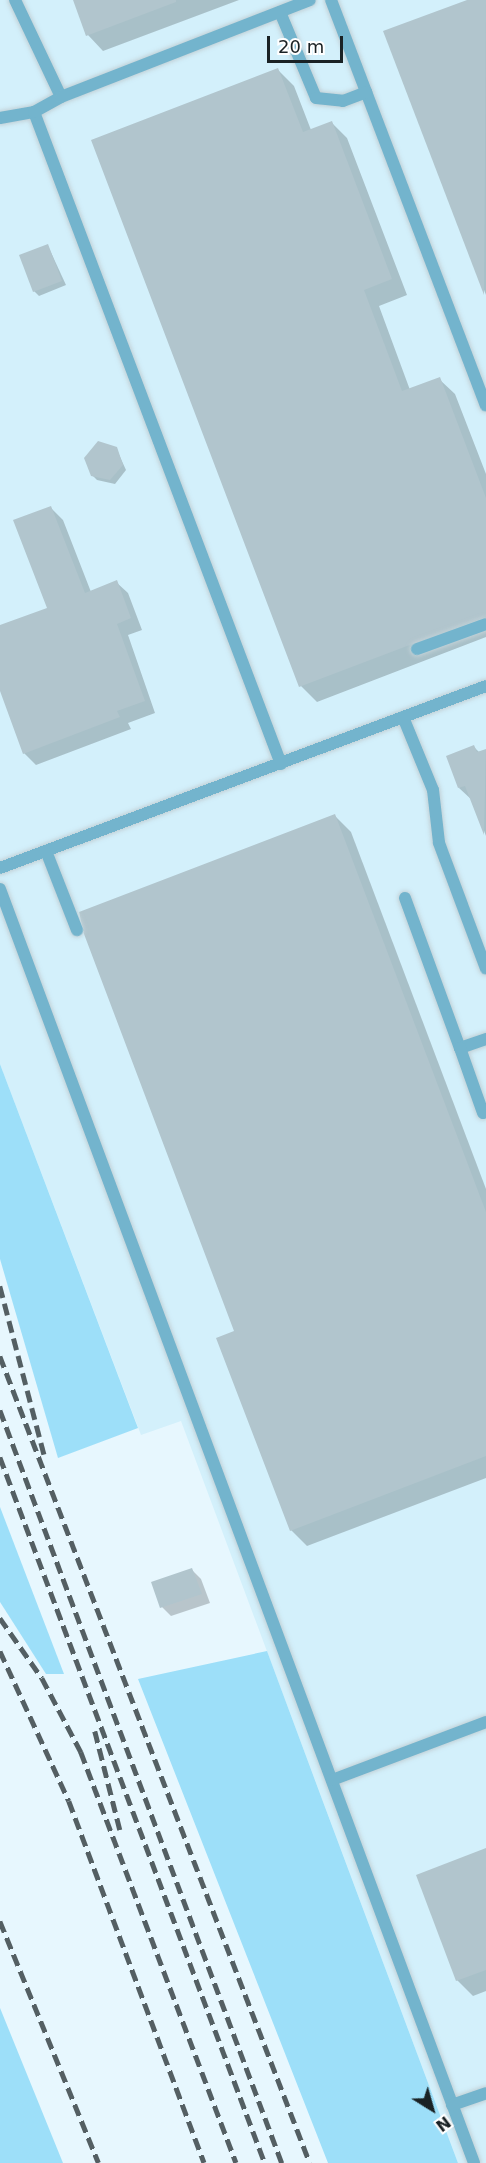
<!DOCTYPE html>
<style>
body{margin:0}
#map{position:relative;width:486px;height:2163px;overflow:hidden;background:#e7f7fe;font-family:"DejaVu Sans",sans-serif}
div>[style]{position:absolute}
.built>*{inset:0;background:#d3f0fb}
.green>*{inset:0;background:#9ddff9}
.shadow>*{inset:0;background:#0003}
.building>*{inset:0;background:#b1c5cd}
.roads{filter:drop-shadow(0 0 2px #c2d1d7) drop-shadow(0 0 2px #c2d1d7)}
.lane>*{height:12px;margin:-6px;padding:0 6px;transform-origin:6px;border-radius:6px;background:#73b4cd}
.rail>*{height:4.5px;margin-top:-2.25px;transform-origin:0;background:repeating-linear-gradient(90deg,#545f63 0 12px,transparent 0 18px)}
span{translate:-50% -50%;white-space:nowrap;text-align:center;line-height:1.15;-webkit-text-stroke:4.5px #fff;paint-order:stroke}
.north{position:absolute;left:402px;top:2079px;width:60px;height:60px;-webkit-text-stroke:4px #fff;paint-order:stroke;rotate:143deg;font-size:16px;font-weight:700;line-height:24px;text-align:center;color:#1a2225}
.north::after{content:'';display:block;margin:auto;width:21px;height:27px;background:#1a2225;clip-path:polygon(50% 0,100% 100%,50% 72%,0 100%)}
.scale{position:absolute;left:267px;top:36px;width:76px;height:27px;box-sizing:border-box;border:3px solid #1a2225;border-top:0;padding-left:8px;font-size:18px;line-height:21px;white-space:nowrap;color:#1a2225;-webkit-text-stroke:4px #fff;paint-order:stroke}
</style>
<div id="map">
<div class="built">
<i style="clip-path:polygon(0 0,486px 0,486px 2163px,458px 2163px,181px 1421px,141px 1435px,0 1064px)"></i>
</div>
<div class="green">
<i style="clip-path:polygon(0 1064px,138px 1428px,58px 1458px,0 1259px)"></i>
<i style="clip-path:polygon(0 1507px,64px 1674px,46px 1674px,0 1602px)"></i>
<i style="clip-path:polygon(267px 1651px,322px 1799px,458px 2163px,328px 2163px,138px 1679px)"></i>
<i style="clip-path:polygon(0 2008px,63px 2163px,0 2163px)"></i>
</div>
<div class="shadow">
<i style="clip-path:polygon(75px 0,239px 0,103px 51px,88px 35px)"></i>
<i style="clip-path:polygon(472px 0,486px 0,486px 295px,385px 32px)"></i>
<i style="clip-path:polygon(278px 70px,294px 86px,311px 130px,332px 123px,347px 138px,407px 295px,379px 306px,410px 390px,439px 379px,455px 394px,486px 474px,486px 637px,317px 702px,301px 686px)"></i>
<i style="clip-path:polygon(48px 246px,66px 285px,39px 296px,34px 291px)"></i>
<i style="clip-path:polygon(116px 448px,126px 470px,115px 484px,97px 480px,92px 475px)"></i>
<i style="clip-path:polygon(51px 508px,63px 520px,91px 592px,116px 582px,128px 593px,142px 630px,128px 635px,155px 713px,128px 723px,131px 729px,36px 765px,24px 753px,0 687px,0 627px,49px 608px)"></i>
<i style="clip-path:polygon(474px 747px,480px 753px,486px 750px,486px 836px,473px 801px,459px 788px)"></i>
<i style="clip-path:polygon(335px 816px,351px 832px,486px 1189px,486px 1478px,307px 1546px,291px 1530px,236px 1332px)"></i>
<i style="clip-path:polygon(192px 1570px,201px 1579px,210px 1603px,171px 1616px,162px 1607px)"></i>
<i style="clip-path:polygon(486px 1850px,486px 1991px,473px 1996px,457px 1980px)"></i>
</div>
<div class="building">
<i style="clip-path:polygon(73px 0,176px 0,176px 2px,86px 36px)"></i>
<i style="clip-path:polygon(467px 0,486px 0,484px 295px,383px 31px)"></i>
<i style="clip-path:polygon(278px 68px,303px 132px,332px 121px,392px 279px,364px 290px,402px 391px,440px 377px,486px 498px,486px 616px,299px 687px,91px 140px)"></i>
<i style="clip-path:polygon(48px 244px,62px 281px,33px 292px,19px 255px)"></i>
<i style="clip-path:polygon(98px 441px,117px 447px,123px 465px,110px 480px,91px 476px,84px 458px)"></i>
<i style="clip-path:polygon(51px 506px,85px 593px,117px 580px,131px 618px,117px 624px,145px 701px,117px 711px,120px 717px,23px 754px,0 691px,0 625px,47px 608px,13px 520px)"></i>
<i style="clip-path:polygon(474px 745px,477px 752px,486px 749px,484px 835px,465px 786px,458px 788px,446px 756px)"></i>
<i style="clip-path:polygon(335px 814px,486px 1212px,486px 1456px,290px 1531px,216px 1338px,234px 1331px,84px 934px,79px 912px)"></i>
<i style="clip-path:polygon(192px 1568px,202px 1594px,160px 1608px,151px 1582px)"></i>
<i style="clip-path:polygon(486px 1848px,486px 1970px,456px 1981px,416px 1875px)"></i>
</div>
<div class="roads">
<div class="lane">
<i style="left:15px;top:0;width:107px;rotate:64.6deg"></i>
<i style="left:331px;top:0;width:434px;rotate:69.1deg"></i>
<i style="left:280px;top:12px;width:93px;rotate:67.3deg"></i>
<i style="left:316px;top:98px;width:27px;rotate:6deg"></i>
<i style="left:343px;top:101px;width:25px;rotate:-21deg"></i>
<i style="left:0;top:118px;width:35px;rotate:-10deg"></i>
<i style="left:417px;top:649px;width:73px;rotate:-19.9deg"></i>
<i style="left:403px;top:717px;width:79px;rotate:67.7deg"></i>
<i style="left:433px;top:790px;width:53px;rotate:83.5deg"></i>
<i style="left:439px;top:843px;width:134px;rotate:69.5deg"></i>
<i style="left:281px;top:764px;width:697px;rotate:-110.75deg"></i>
<i style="left:34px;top:112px;width:31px;rotate:-29deg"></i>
<i style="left:61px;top:97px;width:267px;rotate:-21.3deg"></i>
<i style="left:46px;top:851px;width:85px;rotate:68.6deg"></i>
<i style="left:0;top:868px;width:519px;rotate:-20.53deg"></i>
<i style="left:0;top:889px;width:1359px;rotate:69.59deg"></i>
<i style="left:405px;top:898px;width:160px;rotate:69.9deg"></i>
<i style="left:460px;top:1048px;width:28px;rotate:-19deg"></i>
<i style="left:460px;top:1048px;width:69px;rotate:70.5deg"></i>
<i style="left:332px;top:1780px;width:165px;rotate:-20.6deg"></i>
<i style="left:452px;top:2105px;width:36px;rotate:-19deg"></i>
</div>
</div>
<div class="rail">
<i style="left:0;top:1286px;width:174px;rotate:75.3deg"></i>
<i style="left:0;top:1356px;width:864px;rotate:68.99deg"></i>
<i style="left:0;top:1410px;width:804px;rotate:69.47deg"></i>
<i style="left:0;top:1457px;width:754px;rotate:69.43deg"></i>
<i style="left:0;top:1618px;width:73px;rotate:55deg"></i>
<i style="left:42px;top:1678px;width:84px;rotate:62.2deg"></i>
<i style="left:81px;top:1752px;width:439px;rotate:69.3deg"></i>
<i style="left:0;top:1651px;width:165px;rotate:65.3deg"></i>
<i style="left:69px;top:1801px;width:386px;rotate:69.5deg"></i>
<i style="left:95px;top:1731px;width:102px;rotate:75.8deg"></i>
<i style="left:0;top:1921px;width:261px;rotate:67.8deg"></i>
</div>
<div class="north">N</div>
<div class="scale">20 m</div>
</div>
